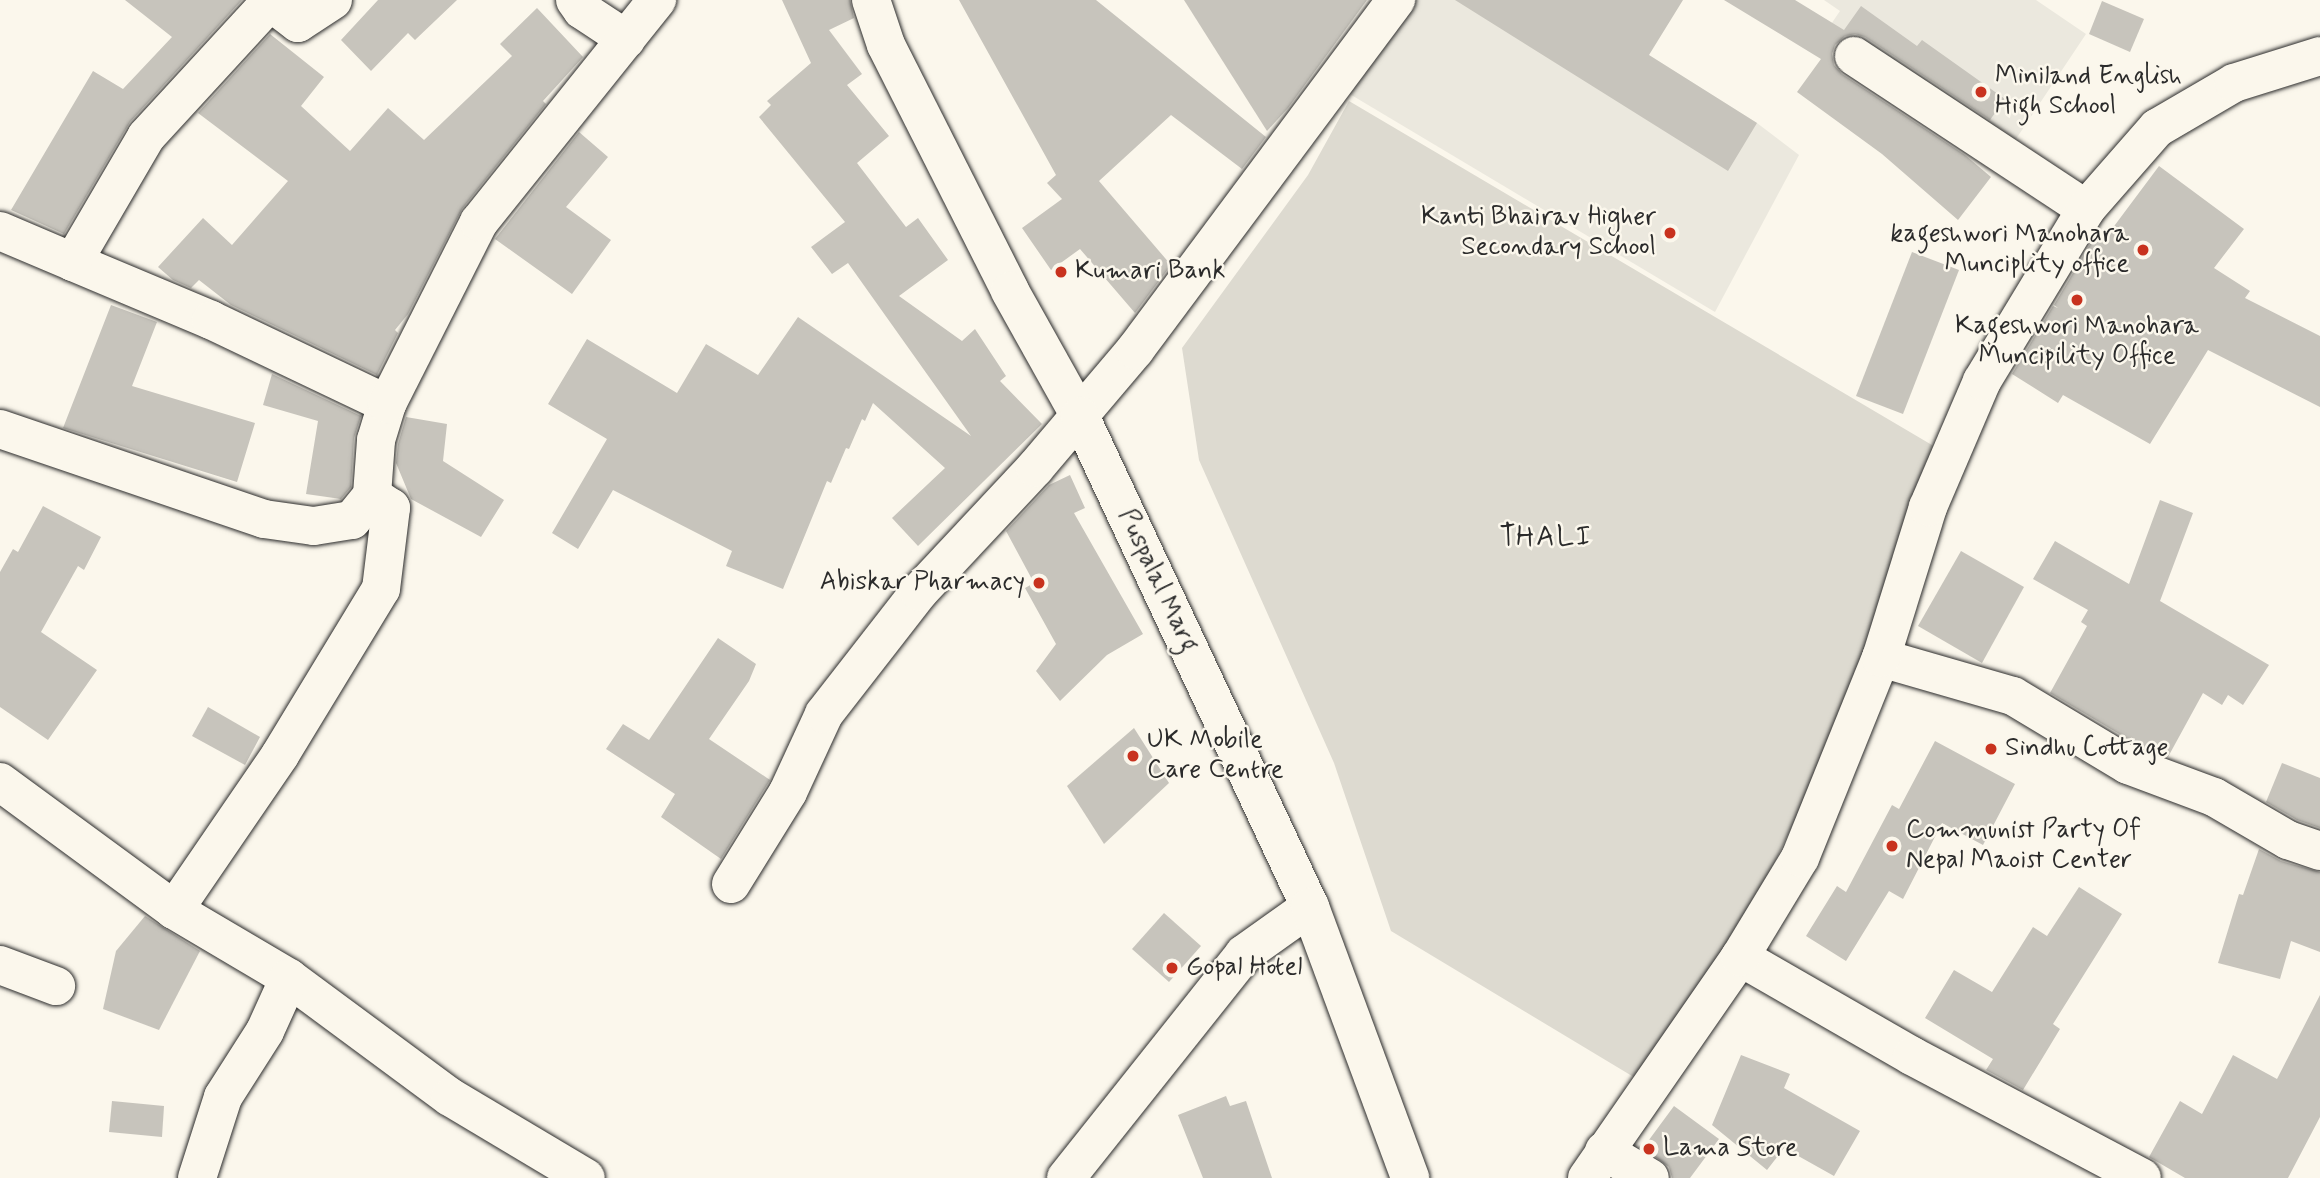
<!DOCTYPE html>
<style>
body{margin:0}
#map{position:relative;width:2320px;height:1178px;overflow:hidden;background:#fbf7ec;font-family:Mynerve,sans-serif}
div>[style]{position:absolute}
.built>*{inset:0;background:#ebe8de}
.green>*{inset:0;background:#dddad0}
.building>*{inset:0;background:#c7c4bc}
.roads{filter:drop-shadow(0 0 2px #2b2b2b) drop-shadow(0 0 2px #2b2b2b)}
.minor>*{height:38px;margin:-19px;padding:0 19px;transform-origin:19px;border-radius:19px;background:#fbf7ec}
.primary>*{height:38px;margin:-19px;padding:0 19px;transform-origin:19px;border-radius:19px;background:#fbf7ec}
.dots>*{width:19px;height:19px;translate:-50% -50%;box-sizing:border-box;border:4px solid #fbf7ec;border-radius:50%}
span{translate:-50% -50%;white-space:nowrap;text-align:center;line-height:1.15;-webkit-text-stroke:5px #fbf7ec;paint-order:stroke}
.poi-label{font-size:26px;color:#2b2b2b}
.left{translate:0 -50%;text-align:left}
.right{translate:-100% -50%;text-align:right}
.street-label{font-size:26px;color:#2b2b2b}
.neighbourhood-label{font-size:28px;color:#2b2b2b;letter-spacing:2px}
</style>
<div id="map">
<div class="built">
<i style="clip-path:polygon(1415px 0,1561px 0,1757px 123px,1799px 155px,1715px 312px,1348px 93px)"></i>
<i style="clip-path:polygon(1824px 0,2036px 0,2086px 34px,2006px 154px,1825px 33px,1840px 11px)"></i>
</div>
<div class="green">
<i style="clip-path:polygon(1349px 101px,1954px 458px,1853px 700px,1741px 932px,1637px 1079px,1391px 931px,1334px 763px,1199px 460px,1182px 348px,1308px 175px)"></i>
</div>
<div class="building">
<i style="clip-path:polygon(125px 0,242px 0,130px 122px,64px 234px,11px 210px,93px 71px,123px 89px,172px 37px)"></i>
<i style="clip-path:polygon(378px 0,457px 0,415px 40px,408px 33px,371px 71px,341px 40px)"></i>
<i style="clip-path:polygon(782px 0,850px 0,854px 18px,829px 30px,862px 74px,847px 85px,889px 136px,857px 163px,906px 227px,918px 218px,948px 260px,899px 296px,962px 341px,975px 329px,1006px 376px,1000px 381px,1042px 424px,918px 546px,892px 518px,945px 468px,873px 403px,865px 421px,862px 419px,849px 449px,846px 448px,831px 483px,827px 481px,783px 589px,726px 566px,732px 551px,613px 490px,578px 549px,552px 533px,607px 439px,548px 404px,587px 339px,677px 393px,706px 344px,758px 375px,798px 317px,971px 436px,848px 263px,832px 274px,811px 247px,845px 222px,759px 117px,771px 105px,767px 101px,811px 63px)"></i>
<i style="clip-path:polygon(959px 0,1096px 0,1266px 137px,1242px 169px,1171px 115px,1099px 181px,1171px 265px,1135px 313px,1080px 249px,1051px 270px,1022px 228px,1062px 199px,1047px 183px,1056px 175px)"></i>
<i style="clip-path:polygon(1184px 0,1367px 0,1288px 108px,1267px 131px)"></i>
<i style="clip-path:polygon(1455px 0,1683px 0,1649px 55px,1757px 123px,1728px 171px)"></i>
<i style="clip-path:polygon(1724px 0,1795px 0,1844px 30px,1861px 6px,1917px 46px,1922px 40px,2005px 99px,1990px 120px,1865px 37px,1855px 34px,1845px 36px,1835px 45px,1832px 54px,1834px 65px,1842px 74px,1965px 155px,1991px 177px,1958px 220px,1882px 154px,1797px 92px,1821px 59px)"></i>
<i style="clip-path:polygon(2102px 1px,2144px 19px,2130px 52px,2089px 34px)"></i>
<i style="clip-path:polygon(537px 8px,583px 57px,543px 101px,546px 104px,462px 209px,408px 314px,395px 330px,398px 333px,377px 375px,231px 305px,199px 280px,191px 288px,173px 280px,158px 267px,203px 218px,232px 245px,288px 181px,198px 113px,270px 34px,324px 77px,301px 106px,350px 151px,388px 108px,424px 140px,512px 56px,500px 44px)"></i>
<i style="clip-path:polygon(579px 132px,608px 157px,566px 207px,611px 240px,572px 294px,495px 239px)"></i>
<i style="clip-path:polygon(2159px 166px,2244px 229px,2214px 268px,2250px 291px,2245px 298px,2320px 336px,2320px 407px,2208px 350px,2150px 444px,2063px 395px,2058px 403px,2012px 374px,2053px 306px,2058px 308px,2054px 305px,2095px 236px,2103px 241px)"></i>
<i style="clip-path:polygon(1912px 252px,1959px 270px,1903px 414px,1856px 396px)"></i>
<i style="clip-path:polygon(111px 305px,157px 322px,132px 386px,255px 423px,237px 482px,63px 428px)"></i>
<i style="clip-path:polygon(272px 374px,361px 416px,354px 438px,351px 487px,341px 499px,306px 494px,318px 421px,263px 405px)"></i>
<i style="clip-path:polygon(406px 417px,447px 424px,443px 461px,504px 500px,481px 537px,411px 499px,396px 463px,398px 444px)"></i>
<i style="clip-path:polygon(1070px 475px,1085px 508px,1074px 513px,1143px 634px,1107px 655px,1060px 701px,1036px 671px,1056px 644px,1025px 588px,1034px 583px,1006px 531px,1049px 485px)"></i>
<i style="clip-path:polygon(2160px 500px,2193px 513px,2160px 601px,2269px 665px,2243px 705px,2228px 695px,2222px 705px,2203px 693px,2168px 757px,2138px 745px,2050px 693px,2087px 626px,2081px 622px,2088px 610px,2033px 579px,2055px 541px,2129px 584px)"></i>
<i style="clip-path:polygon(43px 506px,101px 537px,84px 570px,78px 566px,41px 632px,97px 670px,48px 740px,0 707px,0 572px,13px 549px,18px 552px)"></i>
<i style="clip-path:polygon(1961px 551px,2024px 587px,1982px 663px,1918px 626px)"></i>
<i style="clip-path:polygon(718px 638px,756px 664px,749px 681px,709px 739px,770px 780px,721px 859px,661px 817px,675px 794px,606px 749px,623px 724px,649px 740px)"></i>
<i style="clip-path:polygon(208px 707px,260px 737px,245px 765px,192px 736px)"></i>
<i style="clip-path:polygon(1134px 728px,1169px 783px,1104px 844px,1067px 786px)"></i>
<i style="clip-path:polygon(1935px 741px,2015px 784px,1983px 845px,1942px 823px,1903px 899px,1889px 891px,1846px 961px,1806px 936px,1837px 886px,1846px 892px,1892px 805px,1899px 809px)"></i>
<i style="clip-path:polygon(2282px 763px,2320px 778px,2320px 828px,2297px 820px,2266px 802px)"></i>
<i style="clip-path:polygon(2259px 849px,2281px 861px,2320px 872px,2320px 952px,2291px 941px,2280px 979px,2218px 963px,2239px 894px,2243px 895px)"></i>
<i style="clip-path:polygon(2079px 887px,2122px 914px,2053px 1024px,2060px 1029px,2023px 1090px,1986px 1070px,1993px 1059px,1925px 1018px,1954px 970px,1992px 992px,2033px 927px,2047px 936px)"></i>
<i style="clip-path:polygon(1164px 913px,1201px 946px,1169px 982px,1132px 949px)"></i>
<i style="clip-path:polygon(145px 916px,200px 951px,159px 1030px,103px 1009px,116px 951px)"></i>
<i style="clip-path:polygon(2320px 995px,2320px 1117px,2288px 1178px,2185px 1178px,2149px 1157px,2180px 1101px,2202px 1114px,2233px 1055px,2277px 1079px)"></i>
<i style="clip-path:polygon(1741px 1055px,1790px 1074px,1784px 1088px,1860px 1131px,1834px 1176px,1784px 1148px,1767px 1170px,1712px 1125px)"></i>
<i style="clip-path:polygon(1226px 1096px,1230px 1106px,1246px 1101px,1272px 1178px,1203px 1178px,1178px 1115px)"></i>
<i style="clip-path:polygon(112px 1101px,164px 1106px,162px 1137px,109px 1132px)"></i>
<i style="clip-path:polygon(1674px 1106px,1719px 1139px,1690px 1178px,1672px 1178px,1669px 1167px,1643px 1148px)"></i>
</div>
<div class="roads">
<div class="minor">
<i style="left:333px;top:0;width:42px;rotate:146.7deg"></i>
<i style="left:298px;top:23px;width:35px;rotate:-143deg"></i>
<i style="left:270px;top:2px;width:183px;rotate:132.6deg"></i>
<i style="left:146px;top:137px;width:145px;rotate:120.3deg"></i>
<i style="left:73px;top:262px;width:150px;rotate:22.8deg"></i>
<i style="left:211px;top:320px;width:195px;rotate:25.5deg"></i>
<i style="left:575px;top:0;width:12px;rotate:55deg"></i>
<i style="left:582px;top:10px;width:53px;rotate:33.4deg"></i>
<i style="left:1854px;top:56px;width:278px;rotate:33.4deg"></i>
<i style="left:0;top:231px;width:79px;rotate:23deg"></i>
<i style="left:0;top:429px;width:279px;rotate:18.8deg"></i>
<i style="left:264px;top:519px;width:50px;rotate:8deg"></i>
<i style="left:314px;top:526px;width:38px;rotate:-9deg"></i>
<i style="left:352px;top:520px;width:32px;rotate:-51deg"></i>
<i style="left:1881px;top:658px;width:137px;rotate:16.1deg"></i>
<i style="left:2013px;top:696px;width:134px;rotate:31deg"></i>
<i style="left:2128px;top:765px;width:92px;rotate:20.4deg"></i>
<i style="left:2214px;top:797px;width:86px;rotate:30.2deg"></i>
<i style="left:2288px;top:840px;width:34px;rotate:19deg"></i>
<i style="left:0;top:782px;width:216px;rotate:36.3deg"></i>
<i style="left:174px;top:910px;width:134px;rotate:30.6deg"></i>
<i style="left:289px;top:978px;width:200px;rotate:36.5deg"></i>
<i style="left:450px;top:1097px;width:158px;rotate:30.8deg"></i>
<i style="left:731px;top:884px;width:108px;rotate:-58.2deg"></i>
<i style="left:788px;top:792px;width:86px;rotate:-65.2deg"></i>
<i style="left:824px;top:714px;width:155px;rotate:-52.1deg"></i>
<i style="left:919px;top:592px;width:170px;rotate:-46.9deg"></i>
<i style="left:1035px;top:468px;width:155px;rotate:-49.7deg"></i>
<i style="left:1135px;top:350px;width:437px;rotate:-53.3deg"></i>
<i style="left:174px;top:910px;width:188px;rotate:-55.6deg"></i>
<i style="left:280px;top:755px;width:194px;rotate:-58.7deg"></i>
<i style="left:381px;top:589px;width:82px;rotate:-83deg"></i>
<i style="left:391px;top:508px;width:23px;rotate:-146deg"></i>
<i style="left:372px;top:495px;width:55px;rotate:-85.8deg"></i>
<i style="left:376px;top:440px;width:38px;rotate:-73deg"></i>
<i style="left:387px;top:404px;width:204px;rotate:-63.2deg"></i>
<i style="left:479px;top:222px;width:285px;rotate:-51.3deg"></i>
<i style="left:1740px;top:957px;width:198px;rotate:29.9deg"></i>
<i style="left:1912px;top:1056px;width:260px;rotate:27.9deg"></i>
<i style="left:0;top:965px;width:60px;rotate:20.6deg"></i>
<i style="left:1604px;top:1151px;width:53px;rotate:30.4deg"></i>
<i style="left:197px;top:1178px;width:85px;rotate:-72.2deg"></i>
<i style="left:223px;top:1097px;width:78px;rotate:-57.5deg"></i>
<i style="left:265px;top:1031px;width:58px;rotate:-65.6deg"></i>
<i style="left:1066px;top:1178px;width:286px;rotate:-51.5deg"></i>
<i style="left:1244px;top:954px;width:81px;rotate:-35.5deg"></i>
<i style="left:1587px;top:1178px;width:269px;rotate:-55.3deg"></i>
<i style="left:1740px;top:957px;width:116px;rotate:-58.8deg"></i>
<i style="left:1800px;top:858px;width:216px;rotate:-68deg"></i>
<i style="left:1881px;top:658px;width:158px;rotate:-72.7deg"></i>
<i style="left:1928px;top:507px;width:137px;rotate:-66.8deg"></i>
<i style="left:1982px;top:381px;width:201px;rotate:-58.8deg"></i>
<i style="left:2086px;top:209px;width:108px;rotate:-48.8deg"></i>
<i style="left:2157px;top:128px;width:89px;rotate:-30.3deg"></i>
<i style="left:2234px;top:83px;width:90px;rotate:-17.4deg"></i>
</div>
<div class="primary">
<i style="left:871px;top:0;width:47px;rotate:71.6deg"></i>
<i style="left:886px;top:45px;width:275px;rotate:63.2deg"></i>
<i style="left:1010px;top:291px;width:143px;rotate:60.8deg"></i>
<i style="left:1080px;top:416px;width:542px;rotate:64.9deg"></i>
<i style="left:1310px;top:907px;width:289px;rotate:69.7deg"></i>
</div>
</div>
<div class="dots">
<i style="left:1981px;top:92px;background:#c8321e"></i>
<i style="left:1670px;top:233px;background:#c8321e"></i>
<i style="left:2143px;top:250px;background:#c8321e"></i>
<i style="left:1061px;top:272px;background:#c8321e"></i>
<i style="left:2077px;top:300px;background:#c8321e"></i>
<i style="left:1039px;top:583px;background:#c8321e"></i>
<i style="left:1991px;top:749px;background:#c8321e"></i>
<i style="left:1133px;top:756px;background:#c8321e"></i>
<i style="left:1892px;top:846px;background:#c8321e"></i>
<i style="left:1172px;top:968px;background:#c8321e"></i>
<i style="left:1649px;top:1149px;background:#c8321e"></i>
</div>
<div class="poi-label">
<span class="left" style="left:1995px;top:92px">Miniland English<br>High School</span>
<span class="right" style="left:1656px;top:233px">Kanti Bhairav Higher<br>Secondary School</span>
<span class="right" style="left:2129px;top:250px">kageshwori Manohara<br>Munciplity office</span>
<span class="left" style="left:1075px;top:272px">Kumari Bank</span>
<span style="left:2077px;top:342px">Kageshwori Manohara<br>Muncipility Office</span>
<span class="right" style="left:1025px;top:583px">Abiskar Pharmacy</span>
<span class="left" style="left:1147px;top:756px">UK Mobile<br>Care Centre</span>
<span class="left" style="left:2005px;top:749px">Sindhu Cottage</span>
<span class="left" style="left:1906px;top:846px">Communist Party Of<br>Nepal Maoist Center</span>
<span class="left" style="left:1186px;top:968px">Gopal Hotel</span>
<span class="left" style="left:1663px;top:1149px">Lama Store</span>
</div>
<div class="street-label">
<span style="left:1157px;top:581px;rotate:65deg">Puspalal Marg</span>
</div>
<div class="neighbourhood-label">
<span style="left:1546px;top:538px">THALI</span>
</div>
</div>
